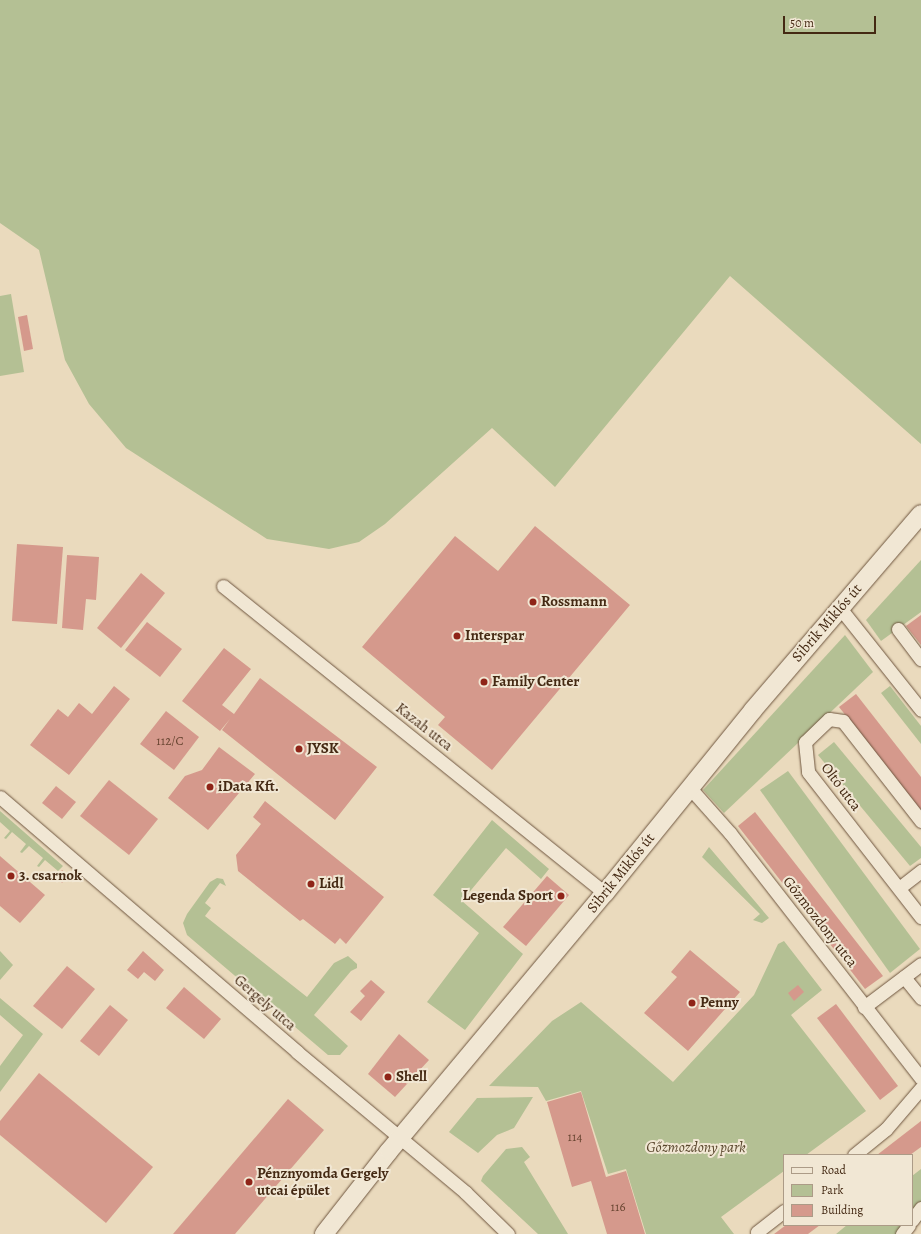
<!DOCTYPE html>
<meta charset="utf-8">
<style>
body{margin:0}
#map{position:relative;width:921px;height:1234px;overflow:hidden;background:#eadabd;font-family:Alegreya,serif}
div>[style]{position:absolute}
.green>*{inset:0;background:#b4c094}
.building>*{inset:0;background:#d5998c}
.roads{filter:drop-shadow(0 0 1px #6e553e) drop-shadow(0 0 1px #6e553e)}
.street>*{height:13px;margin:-6.5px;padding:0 6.5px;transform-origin:6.5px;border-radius:6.5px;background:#f1e7d4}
.secondary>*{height:18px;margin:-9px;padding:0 9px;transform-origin:9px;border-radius:9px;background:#f1e7d4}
.dots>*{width:11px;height:11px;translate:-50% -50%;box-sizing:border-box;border:2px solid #f1e7d4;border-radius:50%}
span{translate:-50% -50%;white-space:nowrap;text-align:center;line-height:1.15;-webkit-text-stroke:4px #f1e7d4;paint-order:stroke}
.number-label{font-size:13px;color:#684531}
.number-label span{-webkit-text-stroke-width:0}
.poi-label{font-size:15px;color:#442913;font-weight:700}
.left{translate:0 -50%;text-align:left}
.right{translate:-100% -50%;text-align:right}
.street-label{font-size:15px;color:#442913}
.park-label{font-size:15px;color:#5a472d;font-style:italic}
.legend{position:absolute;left:783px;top:1154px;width:130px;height:72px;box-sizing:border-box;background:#f1e7d4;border:1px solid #ac9b87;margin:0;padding:5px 7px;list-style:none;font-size:12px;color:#442913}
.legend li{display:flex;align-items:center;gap:8px;height:20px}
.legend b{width:20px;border:1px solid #ac9b87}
.scale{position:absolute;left:783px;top:16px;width:93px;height:18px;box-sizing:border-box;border:2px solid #442913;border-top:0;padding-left:5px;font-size:12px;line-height:14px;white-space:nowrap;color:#442913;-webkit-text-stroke:3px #f1e7d4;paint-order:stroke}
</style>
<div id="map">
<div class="green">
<i style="clip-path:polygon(0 0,921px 0,921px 444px,730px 276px,555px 487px,492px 428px,385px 524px,359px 542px,329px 549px,267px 539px,126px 448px,89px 404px,65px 360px,39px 250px,0 223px)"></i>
<i style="clip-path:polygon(11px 294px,24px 372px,0 376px,0 296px)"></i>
<i style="clip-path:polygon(921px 560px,921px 612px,881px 641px,866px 620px)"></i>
<i style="clip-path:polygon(845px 635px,873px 672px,724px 813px,703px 790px)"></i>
<i style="clip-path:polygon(890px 686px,921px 726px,921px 744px,881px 693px)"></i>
<i style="clip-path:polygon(834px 742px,921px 847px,921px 858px,910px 866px,818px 755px)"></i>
<i style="clip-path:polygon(788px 771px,920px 949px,890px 973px,760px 790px)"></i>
<i style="clip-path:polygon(0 811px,63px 866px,58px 871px,45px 860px,39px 867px,37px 866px,43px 858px,29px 846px,22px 853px,20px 852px,26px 844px,12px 832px,6px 839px,4px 838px,10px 831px,0 822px)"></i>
<i style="clip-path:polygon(492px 820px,549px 869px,541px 879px,506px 848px,462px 901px,523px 954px,465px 1030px,427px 1002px,479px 933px,433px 895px)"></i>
<i style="clip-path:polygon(709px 847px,769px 918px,762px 923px,753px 920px,760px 914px,702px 857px)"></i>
<i style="clip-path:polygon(217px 878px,223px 879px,226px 886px,220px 883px,205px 903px,211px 908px,205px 916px,307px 997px,334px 963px,348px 956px,357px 964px,357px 968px,351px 971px,314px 1015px,348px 1046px,340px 1055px,328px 1055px,187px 935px,183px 923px,187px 914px,210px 882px)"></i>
<i style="clip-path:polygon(784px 941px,822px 990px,791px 1015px,866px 1111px,806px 1155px,784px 1155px,784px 1171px,721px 1217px,734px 1234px,646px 1234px,626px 1169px,608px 1174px,581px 1091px,546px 1101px,538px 1087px,489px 1086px,552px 1021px,581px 1002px,673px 1082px,754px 995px,778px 944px)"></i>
<i style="clip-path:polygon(0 951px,13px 965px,0 980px)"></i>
<i style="clip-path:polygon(0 998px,43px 1034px,0 1092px,0 1066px,23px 1035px,0 1015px)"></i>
<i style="clip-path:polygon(533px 1097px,514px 1128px,497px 1135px,478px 1153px,449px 1132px,477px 1098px)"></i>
<i style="clip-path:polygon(522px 1147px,530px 1157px,524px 1162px,568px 1234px,538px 1234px,481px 1181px,483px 1176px,506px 1149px)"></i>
<i style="clip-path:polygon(921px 1169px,921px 1221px,905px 1234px,836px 1234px,847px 1225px,912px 1225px,912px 1176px)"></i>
</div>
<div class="building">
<i style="clip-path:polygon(27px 315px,33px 349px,24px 351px,18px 317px)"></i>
<i style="clip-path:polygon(535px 526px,630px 605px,492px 770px,438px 725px,445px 717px,362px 647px,455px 536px,498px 571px)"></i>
<i style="clip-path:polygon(17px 544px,63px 547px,57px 624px,12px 621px)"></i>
<i style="clip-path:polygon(67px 555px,99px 557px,96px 600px,86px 599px,83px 630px,62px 628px)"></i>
<i style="clip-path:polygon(141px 573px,165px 593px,121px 648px,97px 628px)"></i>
<i style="clip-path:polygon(921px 615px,921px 645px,906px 626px)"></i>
<i style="clip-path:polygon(147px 622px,182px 649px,160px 677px,125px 650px)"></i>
<i style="clip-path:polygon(224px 648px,251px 669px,222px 705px,234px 714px,260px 678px,377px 767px,335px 820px,222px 730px,230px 719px,220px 731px,182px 701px)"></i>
<i style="clip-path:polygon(114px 686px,130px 699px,69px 775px,30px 745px,58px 709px,68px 717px,79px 703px,92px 714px)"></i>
<i style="clip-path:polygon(856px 694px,921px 777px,921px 810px,839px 707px)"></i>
<i style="clip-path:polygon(166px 711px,199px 737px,174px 770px,140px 744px)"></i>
<i style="clip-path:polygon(219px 747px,255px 774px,208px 830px,168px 798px,185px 776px,202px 770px)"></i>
<i style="clip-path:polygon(109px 780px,158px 819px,129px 855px,80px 816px)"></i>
<i style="clip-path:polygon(56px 786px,76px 802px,62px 819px,42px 803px)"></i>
<i style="clip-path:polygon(265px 801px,384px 897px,346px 944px,340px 938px,335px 944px,303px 919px,300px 921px,238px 871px,236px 855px,261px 824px,253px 817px)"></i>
<i style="clip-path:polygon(755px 812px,883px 976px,865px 989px,738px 826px)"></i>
<i style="clip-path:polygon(0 856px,45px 895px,20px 923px,0 906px)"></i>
<i style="clip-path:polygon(62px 870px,69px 876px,62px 883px,55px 877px)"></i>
<i style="clip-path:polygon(547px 876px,569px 895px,526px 946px,503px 927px)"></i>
<i style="clip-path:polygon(690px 950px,740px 992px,688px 1051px,644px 1013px,677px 977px,671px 972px)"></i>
<i style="clip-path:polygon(143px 951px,164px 970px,155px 981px,144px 972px,138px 979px,127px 970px)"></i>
<i style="clip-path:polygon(67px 966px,95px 989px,62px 1029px,33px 1006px)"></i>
<i style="clip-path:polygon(371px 980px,385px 992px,361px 1021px,350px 1012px,365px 996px,360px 991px)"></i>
<i style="clip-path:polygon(798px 985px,804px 992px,794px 1001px,788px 993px)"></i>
<i style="clip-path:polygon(184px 987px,221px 1019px,204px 1039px,166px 1008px)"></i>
<i style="clip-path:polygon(836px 1004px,898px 1086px,880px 1100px,817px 1018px)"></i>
<i style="clip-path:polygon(110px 1005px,128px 1020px,99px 1056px,80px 1041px)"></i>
<i style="clip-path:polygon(399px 1034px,429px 1060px,395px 1097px,368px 1074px)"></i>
<i style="clip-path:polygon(39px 1073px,153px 1167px,106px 1223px,0 1135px,0 1121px)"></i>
<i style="clip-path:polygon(581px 1092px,606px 1177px,626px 1171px,645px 1234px,607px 1234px,591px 1181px,572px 1187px,547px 1102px)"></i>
<i style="clip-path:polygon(288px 1099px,324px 1130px,235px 1234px,173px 1234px)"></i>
<i style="clip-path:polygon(921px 1121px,921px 1147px,910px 1155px,877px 1155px)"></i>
<i style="clip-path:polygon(786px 1225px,820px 1225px,808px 1234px,774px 1234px)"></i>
</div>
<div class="roads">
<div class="street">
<i style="left:223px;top:586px;width:490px;rotate:38.8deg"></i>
<i style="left:840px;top:608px;width:130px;rotate:51.5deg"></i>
<i style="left:898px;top:629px;width:38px;rotate:53deg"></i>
<i style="left:690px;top:788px;width:60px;rotate:48.4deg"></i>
<i style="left:730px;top:833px;width:311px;rotate:52.1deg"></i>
<i style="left:0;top:797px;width:391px;rotate:40.6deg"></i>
<i style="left:297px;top:1052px;width:219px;rotate:39.8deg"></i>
<i style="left:465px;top:1192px;width:60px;rotate:44.3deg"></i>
<i style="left:921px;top:821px;width:127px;rotate:-128deg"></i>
<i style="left:843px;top:721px;width:14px;rotate:-172deg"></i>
<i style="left:829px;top:719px;width:33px;rotate:136deg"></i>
<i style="left:805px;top:742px;width:30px;rotate:84deg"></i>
<i style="left:808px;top:772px;width:184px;rotate:52.1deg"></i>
<i style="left:899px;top:888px;width:28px;rotate:-38deg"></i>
<i style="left:904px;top:977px;width:27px;rotate:51deg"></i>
<i style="left:864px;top:1007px;width:71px;rotate:-37deg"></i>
<i style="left:854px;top:1155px;width:41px;rotate:-39.1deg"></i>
<i style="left:886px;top:1129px;width:54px;rotate:-49.5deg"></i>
<i style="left:912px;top:1220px;width:15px;rotate:-53deg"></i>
<i style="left:758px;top:1234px;width:2px;rotate:-117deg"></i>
<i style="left:757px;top:1232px;width:34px;rotate:-38deg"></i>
<i style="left:902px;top:1234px;width:11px;rotate:-52deg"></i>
</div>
<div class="secondary">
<i style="left:324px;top:1234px;width:105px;rotate:-51.9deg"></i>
<i style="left:389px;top:1151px;width:336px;rotate:-50.1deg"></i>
<i style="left:605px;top:893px;width:235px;rotate:-51deg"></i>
<i style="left:753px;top:710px;width:258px;rotate:-49.4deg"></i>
</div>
</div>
<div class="dots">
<i style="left:533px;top:602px;background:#8f2418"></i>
<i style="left:457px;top:636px;background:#8f2418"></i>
<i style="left:484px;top:682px;background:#8f2418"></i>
<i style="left:299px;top:749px;background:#8f2418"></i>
<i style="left:210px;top:787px;background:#8f2418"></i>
<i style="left:11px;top:876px;background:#8f2418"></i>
<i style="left:311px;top:884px;background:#8f2418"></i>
<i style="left:561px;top:896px;background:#8f2418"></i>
<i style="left:692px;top:1003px;background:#8f2418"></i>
<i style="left:388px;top:1077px;background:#8f2418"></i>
<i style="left:249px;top:1182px;background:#8f2418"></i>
</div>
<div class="number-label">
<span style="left:170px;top:741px">112/C</span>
<span style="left:575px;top:1137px">114</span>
<span style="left:618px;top:1207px">116</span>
</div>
<div class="poi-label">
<span class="left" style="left:541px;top:602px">Rossmann</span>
<span class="left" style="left:465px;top:636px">Interspar</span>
<span class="left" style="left:492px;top:682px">Family Center</span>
<span class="left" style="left:307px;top:749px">JYSK</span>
<span class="left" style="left:218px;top:787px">iData Kft.</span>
<span class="left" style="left:19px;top:876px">3. csarnok</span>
<span class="left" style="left:319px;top:884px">Lidl</span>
<span class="right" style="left:553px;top:896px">Legenda Sport</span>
<span class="left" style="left:700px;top:1003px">Penny</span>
<span class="left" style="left:396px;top:1077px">Shell</span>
<span class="left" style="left:257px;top:1182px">Pénznyomda Gergely<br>utcai épület</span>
</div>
<div class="street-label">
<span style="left:827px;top:623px;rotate:-49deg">Sibrik Miklós út</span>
<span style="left:424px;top:727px;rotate:38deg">Kazah utca</span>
<span style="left:841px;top:787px;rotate:53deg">Oltó utca</span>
<span style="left:621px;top:873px;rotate:-51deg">Sibrik Miklós út</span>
<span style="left:820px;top:922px;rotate:52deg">Gőzmozdony utca</span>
<span style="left:265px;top:1003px;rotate:41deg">Gergely utca</span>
</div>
<div class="park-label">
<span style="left:696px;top:1148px">Gőzmozdony park</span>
</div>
<ul class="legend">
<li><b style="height:5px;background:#f1e7d4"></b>Road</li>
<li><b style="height:11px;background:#b4c094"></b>Park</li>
<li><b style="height:11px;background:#d5998c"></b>Building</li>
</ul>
<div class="scale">50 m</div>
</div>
